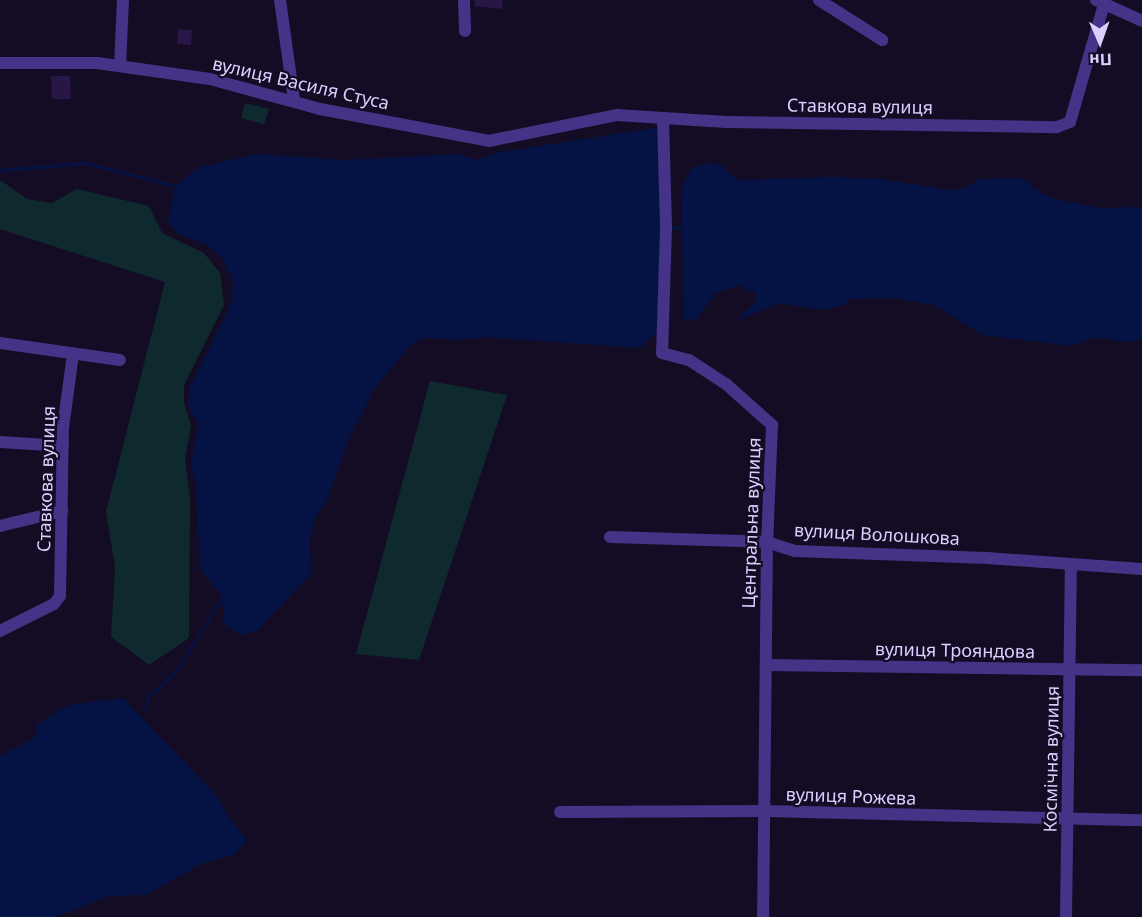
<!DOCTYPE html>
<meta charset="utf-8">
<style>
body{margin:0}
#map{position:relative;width:1142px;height:917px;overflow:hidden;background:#140c24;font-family:"Noto Sans",sans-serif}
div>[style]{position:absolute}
.green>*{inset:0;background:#0e2a2f}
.water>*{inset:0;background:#051244}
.stream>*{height:3px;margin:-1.5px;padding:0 1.5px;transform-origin:1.5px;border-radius:1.5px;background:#051244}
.building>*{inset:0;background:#281647}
.minor>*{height:12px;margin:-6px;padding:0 6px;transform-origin:6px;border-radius:6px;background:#443387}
span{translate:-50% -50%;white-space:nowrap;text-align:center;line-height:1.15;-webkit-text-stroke:4.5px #140c24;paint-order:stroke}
.street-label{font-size:18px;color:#dccfff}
.north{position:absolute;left:1070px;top:12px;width:60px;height:60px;-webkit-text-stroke:4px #140c24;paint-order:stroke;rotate:178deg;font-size:16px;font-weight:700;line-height:24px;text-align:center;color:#dccfff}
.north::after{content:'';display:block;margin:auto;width:21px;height:27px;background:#dccfff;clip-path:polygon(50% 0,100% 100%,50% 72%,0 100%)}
</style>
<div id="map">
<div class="green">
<i style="clip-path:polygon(245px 103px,269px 109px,264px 124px,241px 118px)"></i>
<i style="clip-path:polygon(0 180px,27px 199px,52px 203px,77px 189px,149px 206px,162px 233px,204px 253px,220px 273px,224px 305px,184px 385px,184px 403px,191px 425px,185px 460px,190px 497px,189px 638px,149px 665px,111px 637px,115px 567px,106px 512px,165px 282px,0 229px)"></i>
<i style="clip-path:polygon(430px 381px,507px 395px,419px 660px,356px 654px)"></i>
</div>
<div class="water">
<i style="clip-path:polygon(660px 127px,663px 326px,640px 348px,484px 337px,461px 340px,423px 338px,410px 345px,375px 388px,351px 434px,327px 499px,314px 520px,310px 541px,311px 574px,258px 630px,242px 635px,232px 630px,224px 623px,222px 597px,200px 569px,196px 486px,191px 462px,199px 424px,188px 407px,190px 387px,231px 304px,233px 281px,221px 257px,205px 244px,179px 234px,168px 223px,175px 186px,197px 168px,256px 154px,346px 160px,458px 154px,477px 160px,501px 152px)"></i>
<i style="clip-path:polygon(707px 163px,720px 164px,736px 180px,832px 177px,881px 179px,949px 190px,961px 189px,980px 179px,1021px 178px,1048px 197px,1098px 208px,1142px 207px,1142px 339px,1126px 342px,1095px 337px,1071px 346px,983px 335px,934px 305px,892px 298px,851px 299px,844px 305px,822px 310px,777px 303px,735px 322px,756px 301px,755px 292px,738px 286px,716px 293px,695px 320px,684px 320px,681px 188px,692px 168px)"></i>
<i style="clip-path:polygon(123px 698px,217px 796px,230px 820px,247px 840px,234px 855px,203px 863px,146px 895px,109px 896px,56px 917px,0 917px,0 756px,35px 737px,36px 725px,69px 705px)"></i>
</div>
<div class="stream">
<i style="left:0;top:170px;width:86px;rotate:-4.7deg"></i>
<i style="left:86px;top:163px;width:92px;rotate:14.5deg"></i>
<i style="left:668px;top:228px;width:14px;rotate:-4deg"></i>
<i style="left:145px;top:709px;width:14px;rotate:-73deg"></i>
<i style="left:149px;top:696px;width:38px;rotate:-43deg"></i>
<i style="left:177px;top:670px;width:86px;rotate:-58.3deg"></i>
</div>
<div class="building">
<i style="clip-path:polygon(475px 0,503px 0,502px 9px,474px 6px)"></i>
<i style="clip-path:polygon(178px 29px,192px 30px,191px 45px,177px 44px)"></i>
<i style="clip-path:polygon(51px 76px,70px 76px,71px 99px,52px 99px)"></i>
</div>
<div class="minor">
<i style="left:280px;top:0;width:100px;rotate:82deg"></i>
<i style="left:464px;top:0;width:31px;rotate:88deg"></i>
<i style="left:819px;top:0;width:75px;rotate:32.4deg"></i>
<i style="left:1096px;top:0;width:51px;rotate:24.5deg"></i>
<i style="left:0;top:63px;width:97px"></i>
<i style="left:97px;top:63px;width:114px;rotate:8.1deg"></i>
<i style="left:210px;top:79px;width:114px;rotate:15.3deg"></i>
<i style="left:320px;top:109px;width:172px;rotate:10.7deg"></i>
<i style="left:489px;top:141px;width:131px;rotate:-11.5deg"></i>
<i style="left:617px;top:115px;width:109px;rotate:3.7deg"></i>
<i style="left:726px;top:122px;width:331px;rotate:0.9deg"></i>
<i style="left:1057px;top:127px;width:14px;rotate:-21deg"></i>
<i style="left:1070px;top:122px;width:123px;rotate:-73.9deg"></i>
<i style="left:120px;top:66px;width:66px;rotate:-87.4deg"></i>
<i style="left:663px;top:119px;width:109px;rotate:88.4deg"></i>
<i style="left:666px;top:228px;width:125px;rotate:91.8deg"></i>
<i style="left:662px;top:353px;width:28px;rotate:15deg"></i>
<i style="left:689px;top:360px;width:44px;rotate:33deg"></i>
<i style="left:726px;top:384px;width:62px;rotate:41.7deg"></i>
<i style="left:772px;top:425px;width:117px;rotate:92.4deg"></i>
<i style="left:767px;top:542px;width:375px;rotate:90.6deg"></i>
<i style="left:0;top:343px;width:121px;rotate:8.1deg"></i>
<i style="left:0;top:442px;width:63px;rotate:3.6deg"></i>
<i style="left:0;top:526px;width:64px;rotate:-13.6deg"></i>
<i style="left:610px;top:537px;width:157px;rotate:1.8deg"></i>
<i style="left:767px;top:542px;width:29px;rotate:18deg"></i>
<i style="left:795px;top:551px;width:192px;rotate:2.1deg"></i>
<i style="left:987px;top:558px;width:155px;rotate:4.1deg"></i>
<i style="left:0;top:631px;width:60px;rotate:-26.6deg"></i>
<i style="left:54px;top:604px;width:10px;rotate:-53deg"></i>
<i style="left:60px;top:596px;width:168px;rotate:-89deg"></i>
<i style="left:63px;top:428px;width:75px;rotate:-82.3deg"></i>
<i style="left:767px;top:665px;width:375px;rotate:0.8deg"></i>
<i style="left:560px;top:812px;width:205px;rotate:-0.3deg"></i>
<i style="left:765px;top:811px;width:377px;rotate:1.4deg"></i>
<i style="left:1066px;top:917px;width:352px;rotate:-89.2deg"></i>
</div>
<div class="street-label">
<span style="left:301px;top:83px;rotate:13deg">вулиця Василя Стуса</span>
<span style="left:860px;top:106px;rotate:1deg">Ставкова вулиця</span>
<span style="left:46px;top:479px;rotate:-88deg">Ставкова вулиця</span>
<span style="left:751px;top:523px;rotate:-88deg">Центральна вулиця</span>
<span style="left:877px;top:534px;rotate:3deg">вулиця Волошкова</span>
<span style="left:955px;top:650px;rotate:1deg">вулиця Трояндова</span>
<span style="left:1051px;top:759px;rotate:-89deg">Космічна вулиця</span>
<span style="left:851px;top:796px;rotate:2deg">вулиця Рожева</span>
</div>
<div class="north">Пн</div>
</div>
